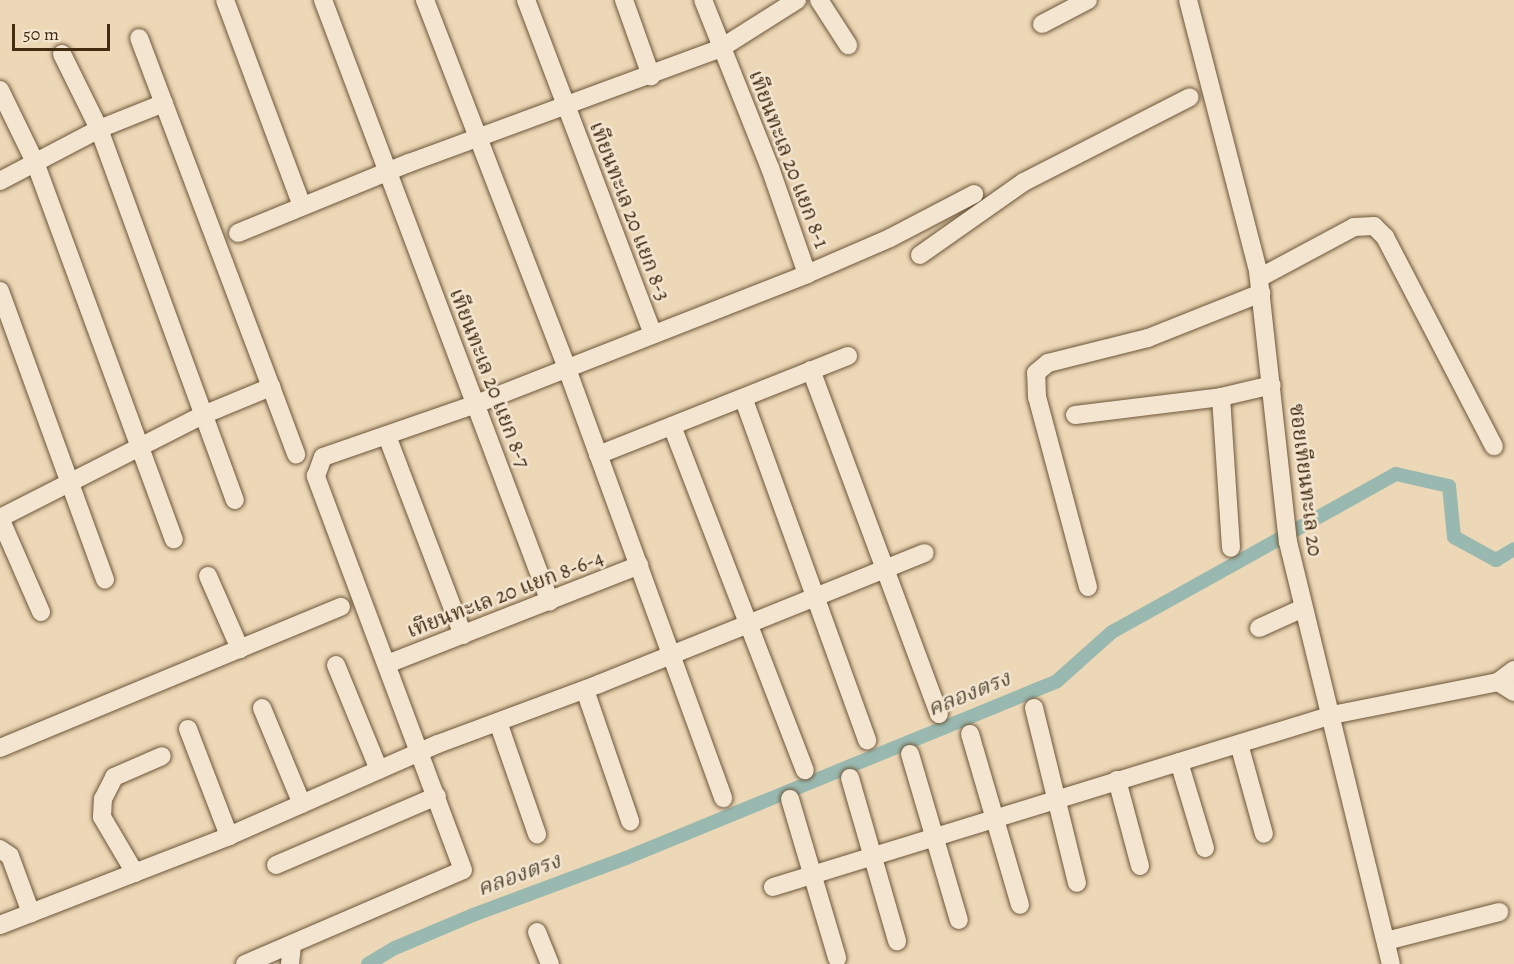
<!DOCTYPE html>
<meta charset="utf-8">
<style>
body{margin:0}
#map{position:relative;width:1514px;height:964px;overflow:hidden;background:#ecd7b6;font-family:Alegreya,"Noto Serif Thai",serif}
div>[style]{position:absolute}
.canal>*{height:14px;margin:-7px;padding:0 7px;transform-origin:7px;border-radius:7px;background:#99b9b0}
.roads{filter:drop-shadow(0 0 2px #6c563a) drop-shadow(0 0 2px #6c563a)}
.minor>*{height:18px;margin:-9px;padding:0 9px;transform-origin:9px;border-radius:9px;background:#f3e5d0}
span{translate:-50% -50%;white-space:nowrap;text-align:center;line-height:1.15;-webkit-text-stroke:5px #f3e5d0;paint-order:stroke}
.street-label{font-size:21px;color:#412b11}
.water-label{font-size:22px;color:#574e39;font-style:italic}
.scale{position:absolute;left:12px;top:24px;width:98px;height:27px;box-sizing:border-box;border:3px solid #412b11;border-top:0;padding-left:8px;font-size:18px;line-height:21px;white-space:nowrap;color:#412b11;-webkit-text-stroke:4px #f3e5d0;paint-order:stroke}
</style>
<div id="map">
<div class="canal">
<i style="left:368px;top:964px;width:31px;rotate:-31deg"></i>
<i style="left:395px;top:948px;width:85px;rotate:-22.9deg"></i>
<i style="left:473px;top:915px;width:163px;rotate:-20.4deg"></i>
<i style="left:626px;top:858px;width:466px;rotate:-22.3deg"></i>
<i style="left:1057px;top:681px;width:74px;rotate:-41.7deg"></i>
<i style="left:1112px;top:632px;width:325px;rotate:-29.1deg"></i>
<i style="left:1396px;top:474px;width:54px;rotate:12.8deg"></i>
<i style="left:1449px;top:486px;width:51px;rotate:84.4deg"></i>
<i style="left:1454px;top:537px;width:48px;rotate:28.7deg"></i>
<i style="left:1496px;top:560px;width:21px;rotate:-31deg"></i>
</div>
<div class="roads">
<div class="minor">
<i style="left:225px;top:0;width:220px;rotate:69.5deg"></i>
<i style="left:323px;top:0;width:643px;rotate:69.34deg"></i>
<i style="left:425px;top:0;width:392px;rotate:68.9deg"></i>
<i style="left:566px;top:366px;width:460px;rotate:70deg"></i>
<i style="left:526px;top:0;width:355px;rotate:69.2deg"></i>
<i style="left:624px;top:0;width:81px;rotate:70.4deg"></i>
<i style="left:819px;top:0;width:54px;rotate:57.2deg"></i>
<i style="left:1188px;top:0;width:280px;rotate:75.5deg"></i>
<i style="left:1258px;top:271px;width:273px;rotate:83.7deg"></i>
<i style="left:1288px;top:542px;width:434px;rotate:76.3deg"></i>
<i style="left:1042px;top:24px;width:52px;rotate:-27.6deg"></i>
<i style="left:62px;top:54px;width:84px;rotate:63.7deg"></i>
<i style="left:99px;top:129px;width:395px;rotate:69.9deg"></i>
<i style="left:0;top:90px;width:80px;rotate:64.1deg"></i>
<i style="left:35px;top:162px;width:402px;rotate:69.8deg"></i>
<i style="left:0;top:181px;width:112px;rotate:-27.7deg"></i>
<i style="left:99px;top:129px;width:70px;rotate:-21.8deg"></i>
<i style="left:238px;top:233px;width:185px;rotate:-22.3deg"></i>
<i style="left:409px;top:163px;width:333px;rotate:-20.2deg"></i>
<i style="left:721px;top:48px;width:90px;rotate:-32.3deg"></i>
<i style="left:920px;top:255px;width:127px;rotate:-35.1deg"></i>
<i style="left:1024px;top:182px;width:186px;rotate:-27.1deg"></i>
<i style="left:807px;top:274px;width:90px;rotate:-23.4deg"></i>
<i style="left:890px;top:238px;width:95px;rotate:-27.6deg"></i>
<i style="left:1259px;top:278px;width:108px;rotate:-28.2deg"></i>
<i style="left:1354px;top:227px;width:20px;rotate:-3deg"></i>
<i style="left:1374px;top:226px;width:16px;rotate:45deg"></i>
<i style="left:1385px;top:237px;width:236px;rotate:62.5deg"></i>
<i style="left:0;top:291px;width:307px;rotate:70deg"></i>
<i style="left:811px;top:370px;width:367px;rotate:69.6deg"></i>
<i style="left:271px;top:387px;width:72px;rotate:69.5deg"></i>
<i style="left:1221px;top:397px;width:151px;rotate:86.2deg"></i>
<i style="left:744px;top:400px;width:362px;rotate:70.1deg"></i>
<i style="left:1075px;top:415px;width:147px;rotate:-7deg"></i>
<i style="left:1221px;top:397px;width:52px;rotate:-13.2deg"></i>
<i style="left:672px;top:426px;width:369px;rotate:68.9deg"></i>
<i style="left:387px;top:436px;width:213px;rotate:69.1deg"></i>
<i style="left:598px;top:455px;width:269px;rotate:-21.6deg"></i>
<i style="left:208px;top:576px;width:80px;rotate:66.3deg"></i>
<i style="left:1088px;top:587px;width:197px;rotate:-105deg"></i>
<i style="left:1037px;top:397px;width:24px;rotate:-92deg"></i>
<i style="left:1036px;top:373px;width:16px;rotate:-40deg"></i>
<i style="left:1048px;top:363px;width:103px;rotate:-14deg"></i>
<i style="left:1148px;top:338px;width:122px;rotate:-21.7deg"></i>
<i style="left:41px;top:612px;width:103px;rotate:-113.6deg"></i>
<i style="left:0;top:518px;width:228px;rotate:-26.9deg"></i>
<i style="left:203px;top:415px;width:74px;rotate:-22.4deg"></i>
<i style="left:271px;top:387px;width:373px;rotate:-110.7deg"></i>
<i style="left:1259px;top:628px;width:48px;rotate:-24.4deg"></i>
<i style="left:387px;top:664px;width:271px;rotate:-21.4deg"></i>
<i style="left:336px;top:665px;width:113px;rotate:67.7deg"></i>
<i style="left:1498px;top:682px;width:19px;rotate:32deg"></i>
<i style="left:585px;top:690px;width:139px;rotate:71deg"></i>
<i style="left:262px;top:708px;width:104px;rotate:67.4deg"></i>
<i style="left:1034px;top:708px;width:180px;rotate:76.2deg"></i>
<i style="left:498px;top:722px;width:119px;rotate:70.8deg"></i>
<i style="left:188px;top:729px;width:115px;rotate:69deg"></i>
<i style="left:970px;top:734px;width:178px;rotate:73.7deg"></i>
<i style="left:1239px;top:744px;width:93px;rotate:74.5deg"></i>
<i style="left:0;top:748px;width:369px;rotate:-22.5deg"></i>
<i style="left:910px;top:754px;width:173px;rotate:73.6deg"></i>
<i style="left:1179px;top:762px;width:90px;rotate:73.2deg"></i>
<i style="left:850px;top:778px;width:170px;rotate:73.9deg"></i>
<i style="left:1117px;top:780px;width:89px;rotate:75deg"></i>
<i style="left:790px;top:799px;width:166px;rotate:73.5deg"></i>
<i style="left:0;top:849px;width:12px;rotate:35deg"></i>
<i style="left:10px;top:856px;width:61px;rotate:69.8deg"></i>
<i style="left:276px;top:865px;width:175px;rotate:-23.2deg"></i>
<i style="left:135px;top:873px;width:65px;rotate:-120.5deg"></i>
<i style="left:102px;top:817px;width:18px;rotate:-87deg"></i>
<i style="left:103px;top:799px;width:25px;rotate:-63deg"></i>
<i style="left:114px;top:777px;width:52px;rotate:-23.6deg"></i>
<i style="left:773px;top:887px;width:585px;rotate:-17.1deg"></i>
<i style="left:1332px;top:715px;width:169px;rotate:-11.2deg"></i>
<i style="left:1498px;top:682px;width:20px;rotate:-37deg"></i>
<i style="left:0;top:925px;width:246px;rotate:-21.2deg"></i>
<i style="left:229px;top:836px;width:228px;rotate:-23.8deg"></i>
<i style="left:438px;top:744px;width:172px;rotate:-20.4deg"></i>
<i style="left:599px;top:684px;width:351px;rotate:-21.9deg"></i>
<i style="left:537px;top:932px;width:35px;rotate:68deg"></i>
<i style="left:1386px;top:941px;width:117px;rotate:-14.4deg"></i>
<i style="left:245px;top:964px;width:237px;rotate:-23.3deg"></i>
<i style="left:463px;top:870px;width:421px;rotate:-110.5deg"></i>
<i style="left:316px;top:476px;width:20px;rotate:-70deg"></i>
<i style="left:323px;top:457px;width:162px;rotate:-19.1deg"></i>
<i style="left:476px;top:404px;width:356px;rotate:-21.4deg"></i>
<i style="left:807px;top:274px;width:112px;rotate:-109.2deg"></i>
<i style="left:770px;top:168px;width:181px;rotate:-111.7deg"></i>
<i style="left:290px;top:964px;width:20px;rotate:-84deg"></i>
</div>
</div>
<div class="street-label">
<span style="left:789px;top:159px;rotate:69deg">เทียนทะเล 20 แยก 8-1</span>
<span style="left:630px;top:211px;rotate:69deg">เทียนทะเล 20 แยก 8-3</span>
<span style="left:490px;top:378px;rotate:69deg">เทียนทะเล 20 แยก 8-7</span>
<span style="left:1306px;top:480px;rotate:83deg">ซอยเทียนทะเล 20</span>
<span style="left:505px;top:594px;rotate:-21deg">เทียนทะเล 20 แยก 8-6-4</span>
</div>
<div class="water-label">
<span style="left:969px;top:694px;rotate:-22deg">คลองตรง</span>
<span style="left:519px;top:875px;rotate:-20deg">คลองตรง</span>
</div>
<div class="scale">50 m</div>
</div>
